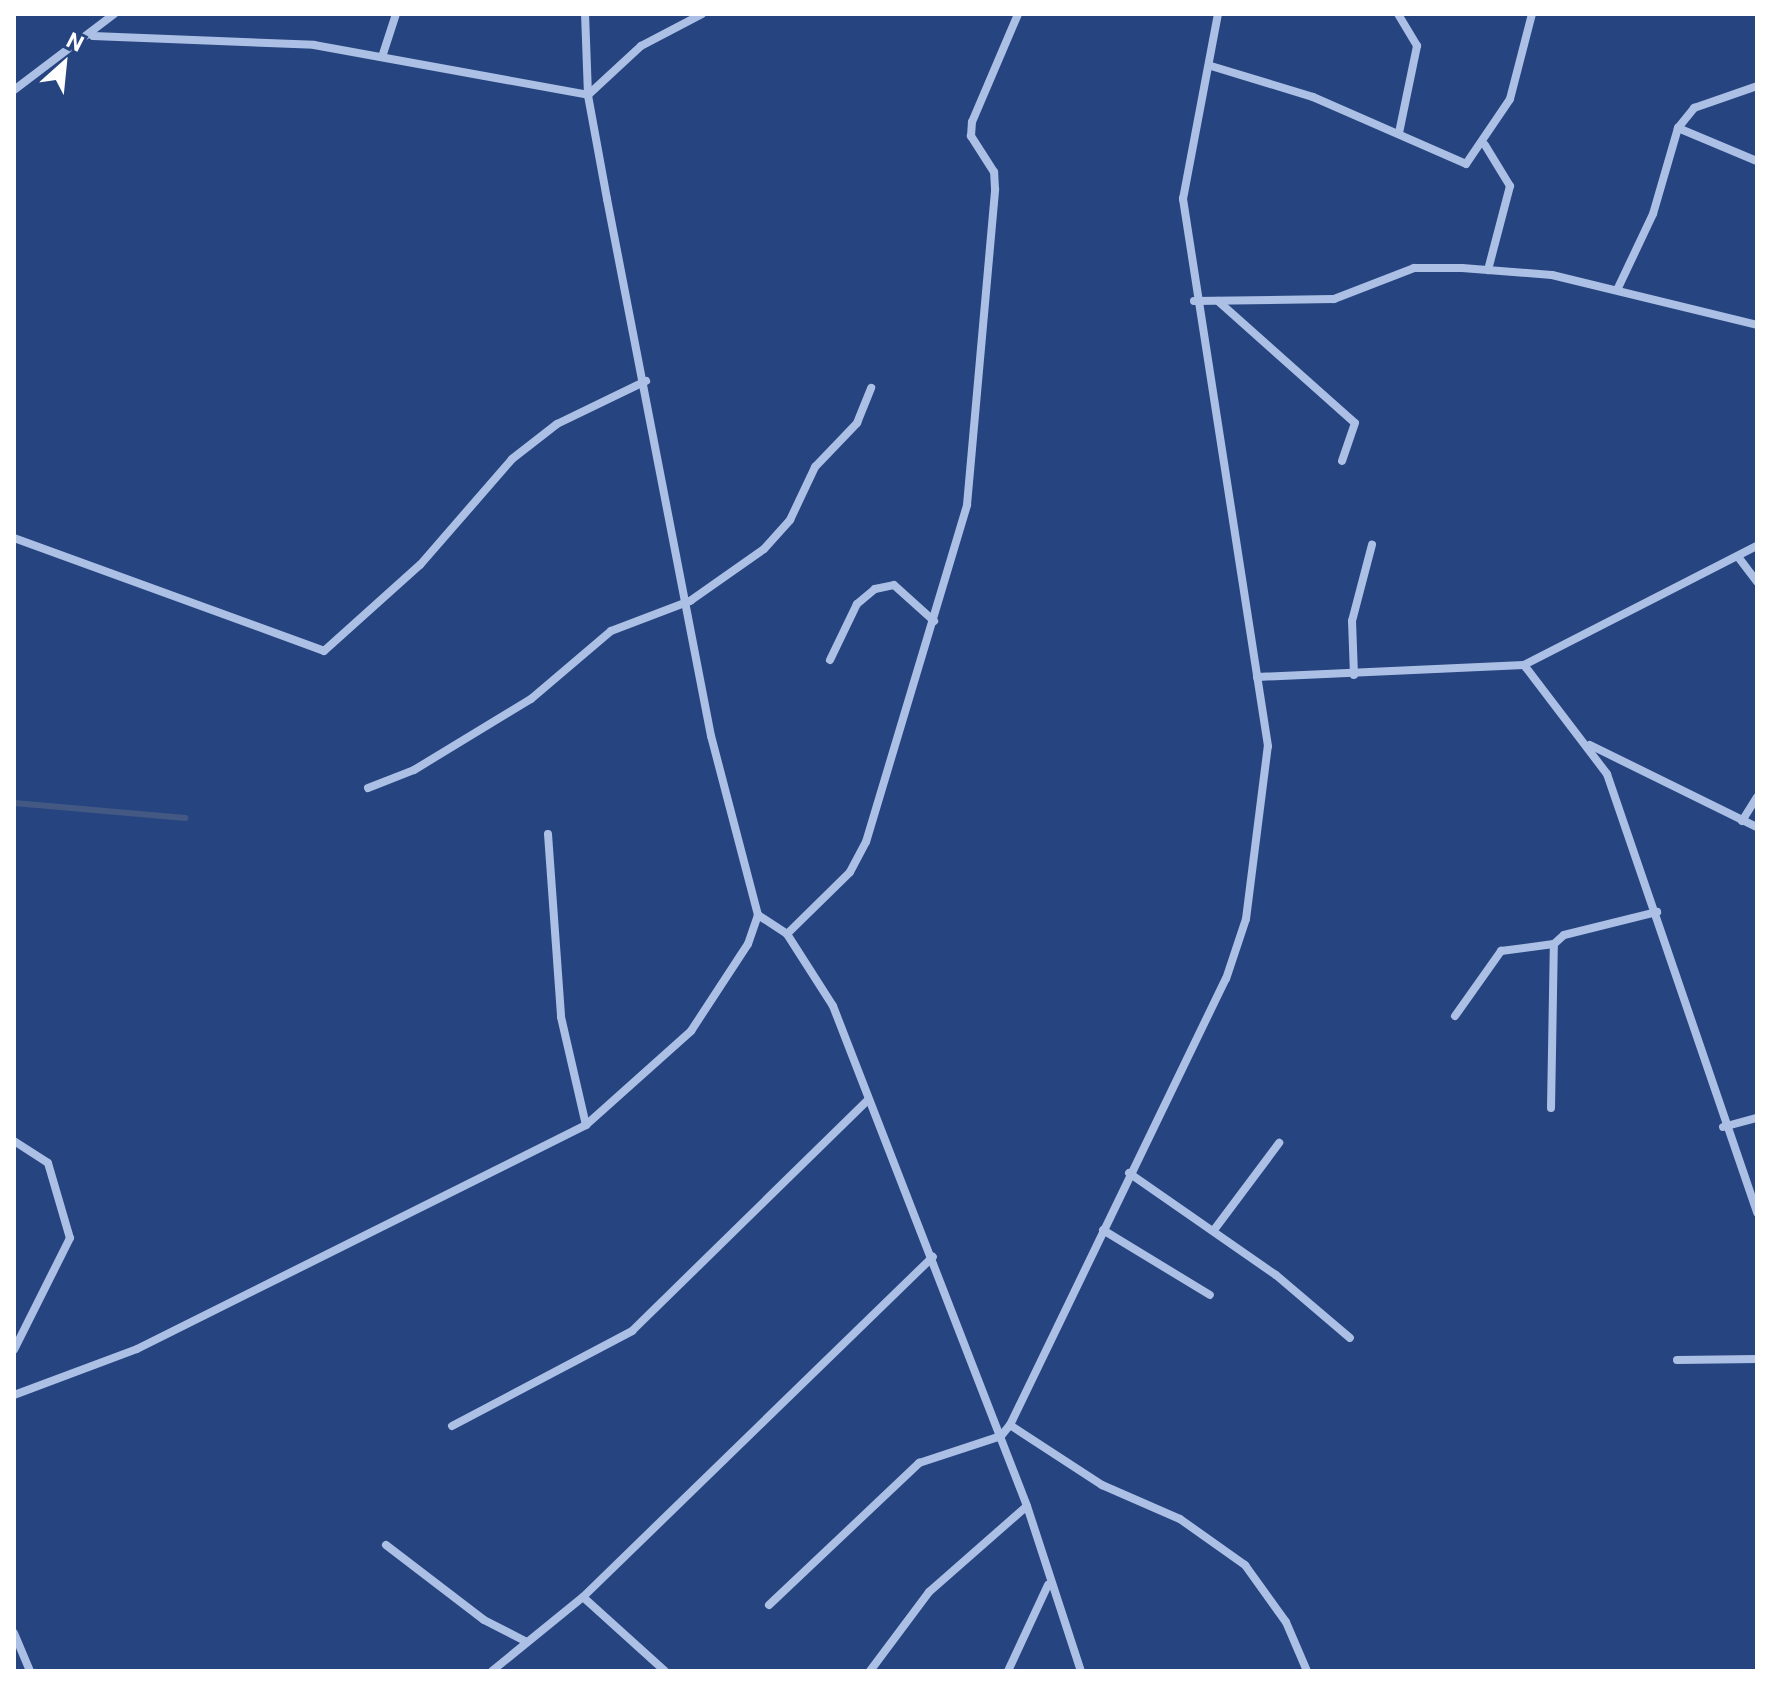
<!DOCTYPE html>
<style>
body{margin:0}
#map{position:relative;width:1771px;height:1685px;overflow:hidden;background:#26447f;font-family:Roboto,sans-serif}
div>[style]{position:absolute}
.stream>*{height:6px;margin:-3px;padding:0 3px;transform-origin:3px;border-radius:3px;background:#435984}
.street>*{height:8px;margin:-4px;padding:0 4px;transform-origin:4px;border-radius:4px;background:#acc0e5}
span{translate:-50% -50%;white-space:nowrap;text-align:center;line-height:1.15;-webkit-text-stroke:7px #26447f;paint-order:stroke}
.frame{position:absolute;inset:0;border:16px solid #fff;pointer-events:none}
.north{position:absolute;left:24px;top:24px;width:80px;height:80px;-webkit-text-stroke:6px #26447f;paint-order:stroke;rotate:27deg;font-size:22px;font-weight:700;line-height:32px;text-align:center;color:#fff}
.north::after{content:'';display:block;margin:auto;width:28px;height:36px;background:#fff;clip-path:polygon(50% 0,100% 100%,50% 72%,0 100%)}
</style>
<div id="map">
<div class="stream">
<i style="left:14px;top:803px;width:172px;rotate:5deg"></i>
</div>
<div class="street">
<i style="left:1398px;top:14px;width:37px;rotate:59deg"></i>
<i style="left:1417px;top:46px;width:89px;rotate:101.7deg"></i>
<i style="left:93px;top:36px;width:221px;rotate:2.3deg"></i>
<i style="left:314px;top:45px;width:279px;rotate:10.3deg"></i>
<i style="left:588px;top:95px;width:72px;rotate:-42.8deg"></i>
<i style="left:641px;top:46px;width:69px;rotate:-27.7deg"></i>
<i style="left:382px;top:57px;width:45px;rotate:-72deg"></i>
<i style="left:1211px;top:66px;width:107px;rotate:16.9deg"></i>
<i style="left:1313px;top:97px;width:167px;rotate:23.6deg"></i>
<i style="left:1466px;top:164px;width:78px;rotate:-55.9deg"></i>
<i style="left:1510px;top:99px;width:88px;rotate:-75.5deg"></i>
<i style="left:14px;top:90px;width:126px;rotate:-37.2deg"></i>
<i style="left:1678px;top:128px;width:86px;rotate:22.7deg"></i>
<i style="left:1485px;top:145px;width:48px;rotate:58.6deg"></i>
<i style="left:1510px;top:186px;width:87px;rotate:104.7deg"></i>
<i style="left:1618px;top:288px;width:82px;rotate:-64.7deg"></i>
<i style="left:1653px;top:214px;width:90px;rotate:-73.8deg"></i>
<i style="left:1678px;top:128px;width:26px;rotate:-51deg"></i>
<i style="left:1694px;top:108px;width:67px;rotate:-19.2deg"></i>
<i style="left:1194px;top:301px;width:140px;rotate:-0.8deg"></i>
<i style="left:1334px;top:299px;width:86px;rotate:-21.2deg"></i>
<i style="left:1414px;top:268px;width:48px"></i>
<i style="left:1462px;top:268px;width:90px;rotate:4.4deg"></i>
<i style="left:1552px;top:275px;width:211px;rotate:13.7deg"></i>
<i style="left:1218px;top:301px;width:183px;rotate:41.7deg"></i>
<i style="left:1355px;top:423px;width:40px;rotate:108.9deg"></i>
<i style="left:14px;top:538px;width:330px;rotate:20deg"></i>
<i style="left:324px;top:651px;width:129px;rotate:-41.9deg"></i>
<i style="left:420px;top:565px;width:140px;rotate:-49deg"></i>
<i style="left:512px;top:459px;width:57px;rotate:-37.9deg"></i>
<i style="left:557px;top:424px;width:99px;rotate:-25.8deg"></i>
<i style="left:1739px;top:558px;width:30px;rotate:53deg"></i>
<i style="left:830px;top:660px;width:62px;rotate:-64.3deg"></i>
<i style="left:857px;top:604px;width:23px;rotate:-40deg"></i>
<i style="left:875px;top:589px;width:19px;rotate:-12deg"></i>
<i style="left:894px;top:585px;width:54px;rotate:42deg"></i>
<i style="left:1524px;top:665px;width:137px;rotate:52.7deg"></i>
<i style="left:1607px;top:774px;width:464px;rotate:71.1deg"></i>
<i style="left:1354px;top:675px;width:54px;rotate:-92.1deg"></i>
<i style="left:1352px;top:621px;width:79px;rotate:-75.3deg"></i>
<i style="left:1257px;top:677px;width:267px;rotate:-2.6deg"></i>
<i style="left:1524px;top:665px;width:262px;rotate:-27.1deg"></i>
<i style="left:1590px;top:745px;width:186px;rotate:26.2deg"></i>
<i style="left:368px;top:788px;width:49px;rotate:-21.4deg"></i>
<i style="left:414px;top:770px;width:137px;rotate:-31.3deg"></i>
<i style="left:531px;top:699px;width:105px;rotate:-40.4deg"></i>
<i style="left:611px;top:631px;width:85px;rotate:-20.8deg"></i>
<i style="left:690px;top:601px;width:90px;rotate:-35.1deg"></i>
<i style="left:764px;top:549px;width:39px;rotate:-48deg"></i>
<i style="left:790px;top:520px;width:59px;rotate:-64.7deg"></i>
<i style="left:815px;top:467px;width:61px;rotate:-46.3deg"></i>
<i style="left:857px;top:423px;width:38px;rotate:-68deg"></i>
<i style="left:1742px;top:821px;width:28px;rotate:-58deg"></i>
<i style="left:548px;top:834px;width:183px;rotate:85.9deg"></i>
<i style="left:561px;top:1017px;width:111px;rotate:77deg"></i>
<i style="left:758px;top:915px;width:35px;rotate:33deg"></i>
<i style="left:787px;top:934px;width:85px;rotate:57.4deg"></i>
<i style="left:833px;top:1006px;width:536px;rotate:68.79deg"></i>
<i style="left:1027px;top:1506px;width:174px;rotate:71.9deg"></i>
<i style="left:787px;top:934px;width:88px;rotate:-44.5deg"></i>
<i style="left:850px;top:872px;width:34px;rotate:-62deg"></i>
<i style="left:866px;top:842px;width:352px;rotate:-73.3deg"></i>
<i style="left:967px;top:505px;width:317px;rotate:-84.9deg"></i>
<i style="left:995px;top:189px;width:17px;rotate:-93deg"></i>
<i style="left:994px;top:172px;width:43px;rotate:-122.6deg"></i>
<i style="left:971px;top:136px;width:14px;rotate:-86deg"></i>
<i style="left:972px;top:122px;width:117px;rotate:-66.9deg"></i>
<i style="left:1455px;top:1016px;width:80px;rotate:-54.7deg"></i>
<i style="left:1501px;top:951px;width:53px;rotate:-7.5deg"></i>
<i style="left:1551px;top:1108px;width:164px;rotate:-89deg"></i>
<i style="left:1554px;top:944px;width:13px;rotate:-42deg"></i>
<i style="left:1564px;top:935px;width:96px;rotate:-13.9deg"></i>
<i style="left:1723px;top:1127px;width:35px;rotate:-15deg"></i>
<i style="left:14px;top:1141px;width:40px;rotate:32.9deg"></i>
<i style="left:48px;top:1163px;width:78px;rotate:73.7deg"></i>
<i style="left:70px;top:1238px;width:125px;rotate:116.6deg"></i>
<i style="left:1129px;top:1173px;width:179px;rotate:34.8deg"></i>
<i style="left:1276px;top:1275px;width:97px;rotate:40.4deg"></i>
<i style="left:1103px;top:1230px;width:125px;rotate:31.3deg"></i>
<i style="left:1214px;top:1230px;width:109px;rotate:-53.2deg"></i>
<i style="left:1677px;top:1360px;width:80px;rotate:-0.7deg"></i>
<i style="left:14px;top:1395px;width:131px;rotate:-20.5deg"></i>
<i style="left:137px;top:1349px;width:502px;rotate:-26.51deg"></i>
<i style="left:586px;top:1125px;width:141px;rotate:-41.8deg"></i>
<i style="left:691px;top:1031px;width:104px;rotate:-56.8deg"></i>
<i style="left:748px;top:944px;width:31px;rotate:-71deg"></i>
<i style="left:758px;top:915px;width:185px;rotate:-104.7deg"></i>
<i style="left:711px;top:736px;width:547px;rotate:-100.96deg"></i>
<i style="left:607px;top:199px;width:106px;rotate:-100.4deg"></i>
<i style="left:588px;top:95px;width:81px;rotate:-92.1deg"></i>
<i style="left:1010px;top:1425px;width:110px;rotate:33.1deg"></i>
<i style="left:1102px;top:1485px;width:85px;rotate:23.6deg"></i>
<i style="left:1180px;top:1519px;width:80px;rotate:35.3deg"></i>
<i style="left:1245px;top:1565px;width:70px;rotate:54.3deg"></i>
<i style="left:1286px;top:1622px;width:53px;rotate:66.8deg"></i>
<i style="left:452px;top:1426px;width:204px;rotate:-27.8deg"></i>
<i style="left:632px;top:1331px;width:330px;rotate:-44.4deg"></i>
<i style="left:386px;top:1545px;width:123px;rotate:37.4deg"></i>
<i style="left:484px;top:1620px;width:46px;rotate:27.1deg"></i>
<i style="left:583px;top:1597px;width:110px;rotate:42.1deg"></i>
<i style="left:769px;top:1605px;width:207px;rotate:-43.4deg"></i>
<i style="left:919px;top:1463px;width:86px;rotate:-18.2deg"></i>
<i style="left:1001px;top:1436px;width:14px;rotate:-51deg"></i>
<i style="left:1010px;top:1425px;width:496px;rotate:-64.2deg"></i>
<i style="left:1226px;top:979px;width:63px;rotate:-71.6deg"></i>
<i style="left:1246px;top:919px;width:174px;rotate:-82.8deg"></i>
<i style="left:1268px;top:746px;width:554px;rotate:-98.83deg"></i>
<i style="left:1183px;top:199px;width:188px;rotate:-79.3deg"></i>
<i style="left:14px;top:1633px;width:41px;rotate:67.2deg"></i>
<i style="left:492px;top:1671px;width:117px;rotate:-39.1deg"></i>
<i style="left:583px;top:1597px;width:488px;rotate:-44.2deg"></i>
<i style="left:870px;top:1671px;width:99px;rotate:-53.2deg"></i>
<i style="left:929px;top:1592px;width:130px;rotate:-41.3deg"></i>
<i style="left:1008px;top:1671px;width:95px;rotate:-65.1deg"></i>
</div>
<div class="frame"></div>
<div class="north">N</div>
</div>
